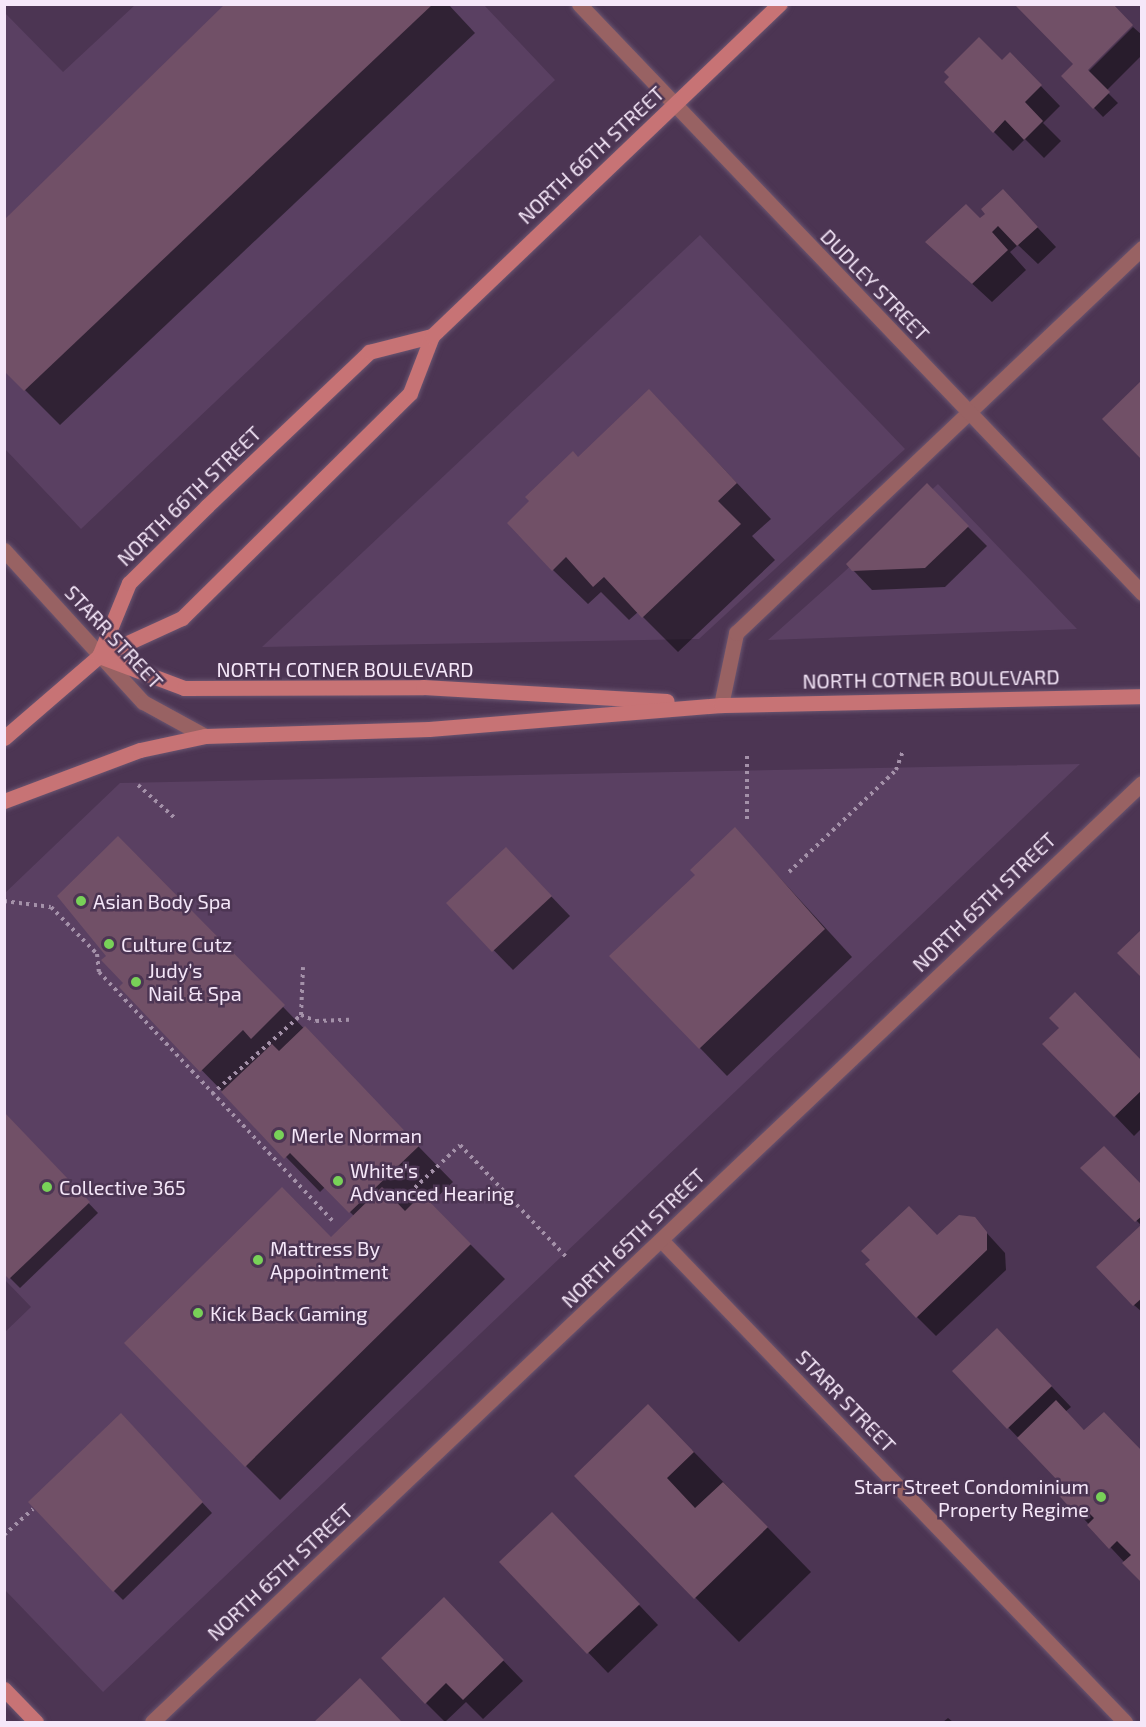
<!DOCTYPE html>
<meta charset="utf-8">
<style>
body{margin:0}
#map{position:relative;width:1146px;height:1727px;overflow:hidden;background:#4c3553;font-family:"Exo 2",sans-serif}
div>[style]{position:absolute}
.built>*{inset:0;background:#5a4062}
.shadow>*{inset:0;background:#0007}
.building>*{inset:0;background:#715067}
.path>*{height:4px;margin-top:-2px;transform-origin:0;background:repeating-linear-gradient(90deg,#a491a9 0 3px,transparent 0 7.5px)}
.roads{filter:drop-shadow(0 0 2px #6a5571) drop-shadow(0 0 2px #6a5571)}
.lane>*{height:15px;margin:-7.5px;padding:0 7.5px;transform-origin:7.5px;border-radius:7.5px;background:#986263}
.street>*{height:15px;margin:-7.5px;padding:0 7.5px;transform-origin:7.5px;border-radius:7.5px;background:#986263}
.secondary>*{height:15px;margin:-7.5px;padding:0 7.5px;transform-origin:7.5px;border-radius:7.5px;background:#c77375}
.dots>*{width:16px;height:16px;translate:-50% -50%;box-sizing:border-box;border:3px solid #4c3553;border-radius:50%}
span{translate:-50% -50%;white-space:nowrap;text-align:center;line-height:1.15;-webkit-text-stroke:5px #4c3553;paint-order:stroke}
.street-label{font-size:20px;color:#f5e7f9}
.poi-label{font-size:20px;color:#f5e7f9}
.left{translate:0 -50%;text-align:left}
.right{translate:-100% -50%;text-align:right}
.frame{position:absolute;inset:0;border:6px solid #f5e7f9;pointer-events:none}
</style>
<div id="map">
<div class="built">
<i style="clip-path:polygon(135px 5px,484px 5px,555px 80px,81px 529px,5px 449px,4px 12px,63px 72px)"></i>
<i style="clip-path:polygon(700px 235px,905px 449px,699px 639px,262px 647px)"></i>
<i style="clip-path:polygon(938px 484px,1077px 629px,768px 640px,844px 572px)"></i>
<i style="clip-path:polygon(1080px 764px,103px 1692px,5px 1590px,5px 1332px,31px 1307px,5px 1280px,5px 893px,120px 783px)"></i>
</div>
<div class="shadow">
<i style="clip-path:polygon(227px 4px,448px 4px,475px 33px,60px 425px,25px 390px)"></i>
<i style="clip-path:polygon(1133px 27px,1142px 35px,1142px 55px,1106px 91px,1118px 103px,1103px 117px,1063px 76px,1085px 75px)"></i>
<i style="clip-path:polygon(1010px 54px,1060px 106px,1043px 123px,1061px 141px,1044px 158px,1025px 139px,1013px 151px,994px 132px)"></i>
<i style="clip-path:polygon(1022px 211px,1056px 247px,1038px 264px,1018px 245px,1010px 252px,1026px 270px,992px 302px,927px 242px)"></i>
<i style="clip-path:polygon(683px 426px,771px 519px,752px 536px,775px 560px,678px 652px,638px 612px,629px 620px,601px 592px,588px 604px,553px 570px,578px 459px)"></i>
<i style="clip-path:polygon(927px 486px,987px 546px,945px 587px,872px 590px,853px 570px)"></i>
<i style="clip-path:polygon(735px 829px,852px 957px,727px 1076px,700px 1048px,697px 875px)"></i>
<i style="clip-path:polygon(525px 869px,570px 916px,513px 970px,448px 903px)"></i>
<i style="clip-path:polygon(153px 873px,453px 1182px,430px 1204px,505px 1279px,280px 1500px,246px 1466px,331px 1239px,354px 1216px,325px 1187px,320px 1192px,121px 987px,126px 983px,108px 956px)"></i>
<i style="clip-path:polygon(1142px 1063px,1142px 1128px,1134px 1136px,1115px 1116px)"></i>
<i style="clip-path:polygon(4px 1114px,98px 1213px,20px 1288px,4px 1272px)"></i>
<i style="clip-path:polygon(1083px 1168px,1142px 1187px,1142px 1226px)"></i>
<i style="clip-path:polygon(974px 1219px,1005px 1253px,1006px 1270px,936px 1336px,917px 1317px,937px 1237px)"></i>
<i style="clip-path:polygon(1142px 1226px,1142px 1312px,1134px 1305px)"></i>
<i style="clip-path:polygon(1017px 1350px,1071px 1407px,1065px 1412px,1085px 1431px,1142px 1581px,1055px 1488px,1061px 1482px,954px 1371px)"></i>
<i style="clip-path:polygon(130px 1424px,212px 1513px,123px 1600px,114px 1591px)"></i>
<i style="clip-path:polygon(692px 1450px,811px 1572px,739px 1642px,576px 1476px)"></i>
<i style="clip-path:polygon(571px 1533px,658px 1625px,608px 1673px,501px 1562px)"></i>
<i style="clip-path:polygon(463px 1619px,523px 1681px,483px 1719px,466px 1702px,445px 1722px,426px 1703px)"></i>
<i style="clip-path:polygon(360px 1681px,401px 1722px,316px 1722px)"></i>
<i style="clip-path:polygon(948px 1718px,953px 1722px,943px 1722px)"></i>
</div>
<div class="building">
<i style="clip-path:polygon(225px 4px,433px 4px,24px 391px,4px 371px,4px 220px)"></i>
<i style="clip-path:polygon(1014px 4px,1113px 4px,1133px 25px,1088px 70px,1110px 92px,1093px 109px,1061px 76px,1073px 64px)"></i>
<i style="clip-path:polygon(979px 37px,1002px 60px,1010px 52px,1042px 85px,1025px 102px,1043px 121px,1024px 140px,1005px 120px,993px 133px,944px 82px,949px 77px,944px 72px)"></i>
<i style="clip-path:polygon(1003px 189px,1038px 227px,1017px 246px,998px 226px,992px 232px,1008px 250px,972px 284px,925px 242px,966px 204px,980px 218px,985px 214px,981px 209px)"></i>
<i style="clip-path:polygon(1142px 380px,1142px 460px,1102px 419px)"></i>
<i style="clip-path:polygon(649px 389px,737px 483px,718px 501px,741px 524px,642px 618px,604px 577px,593px 587px,566px 557px,552px 571px,507px 523px,529px 501px,525px 497px,573px 451px,578px 457px)"></i>
<i style="clip-path:polygon(927px 483px,969px 526px,925px 568px,852px 571px,846px 564px)"></i>
<i style="clip-path:polygon(735px 827px,825px 929px,699px 1049px,609px 956px,695px 875px,690px 870px)"></i>
<i style="clip-path:polygon(118px 836px,285px 1005px,251px 1039px,243px 1030px,200px 1072px,119px 987px,123px 983px,101px 960px,106px 956px,57px 896px)"></i>
<i style="clip-path:polygon(506px 847px,552px 896px,492px 952px,446px 903px)"></i>
<i style="clip-path:polygon(1142px 929px,1142px 978px,1117px 953px)"></i>
<i style="clip-path:polygon(1075px 992px,1142px 1061px,1142px 1090px,1114px 1117px,1042px 1044px,1059px 1028px,1049px 1018px)"></i>
<i style="clip-path:polygon(305px 1026px,419px 1146px,349px 1213px,290px 1153px,284px 1159px,221px 1092px,272px 1044px,279px 1051px)"></i>
<i style="clip-path:polygon(4px 1112px,90px 1202px,9px 1279px,4px 1274px)"></i>
<i style="clip-path:polygon(1104px 1146px,1142px 1185px,1142px 1216px,1135px 1222px,1080px 1168px)"></i>
<i style="clip-path:polygon(282px 1187px,331px 1237px,382px 1187px,405px 1211px,422px 1194px,471px 1244px,245px 1467px,124px 1343px)"></i>
<i style="clip-path:polygon(909px 1206px,937px 1235px,959px 1215px,975px 1217px,987px 1232px,987px 1250px,916px 1318px,865px 1264px,870px 1260px,861px 1251px)"></i>
<i style="clip-path:polygon(1142px 1224px,1142px 1298px,1133px 1306px,1096px 1267px)"></i>
<i style="clip-path:polygon(997px 1328px,1052px 1386px,1007px 1429px,952px 1371px)"></i>
<i style="clip-path:polygon(1056px 1400px,1084px 1430px,1104px 1412px,1142px 1451px,1142px 1583px,1122px 1563px,1131px 1555px,1117px 1541px,1109px 1549px,1087px 1525px,1094px 1518px,1081px 1505px,1074px 1512px,1052px 1488px,1059px 1482px,1017px 1438px)"></i>
<i style="clip-path:polygon(648px 1404px,694px 1452px,667px 1478px,695px 1508px,723px 1482px,768px 1527px,694px 1599px,574px 1476px)"></i>
<i style="clip-path:polygon(121px 1413px,203px 1502px,113px 1592px,28px 1502px)"></i>
<i style="clip-path:polygon(552px 1512px,640px 1604px,587px 1654px,499px 1562px)"></i>
<i style="clip-path:polygon(444px 1597px,504px 1660px,463px 1700px,446px 1683px,425px 1704px,381px 1658px)"></i>
<i style="clip-path:polygon(360px 1678px,402px 1722px,314px 1722px)"></i>
</div>
<div class="path">
<i style="left:138px;top:785px;width:52px;rotate:41.9deg"></i>
<i style="left:747px;top:819px;width:64px;rotate:-90deg"></i>
<i style="left:789px;top:872px;width:148px;rotate:-43.6deg"></i>
<i style="left:896px;top:770px;width:20px;rotate:-70deg"></i>
<i style="left:4px;top:901px;width:47px;rotate:7.3deg"></i>
<i style="left:51px;top:907px;width:66px;rotate:45.6deg"></i>
<i style="left:97px;top:954px;width:18px;rotate:84deg"></i>
<i style="left:99px;top:972px;width:343px;rotate:46.8deg"></i>
<i style="left:301px;top:1015px;width:48px;rotate:-87.6deg"></i>
<i style="left:212px;top:1094px;width:119px;rotate:-41.6deg"></i>
<i style="left:301px;top:1015px;width:16px;rotate:22deg"></i>
<i style="left:316px;top:1021px;width:33px;rotate:-2deg"></i>
<i style="left:404px;top:1198px;width:77px;rotate:-43.4deg"></i>
<i style="left:460px;top:1145px;width:157px;rotate:46.5deg"></i>
<i style="left:4px;top:1535px;width:39px;rotate:-42deg"></i>
</div>
<div class="roads">
<div class="lane">
<i style="left:721px;top:705px;width:74px;rotate:-78.2deg"></i>
<i style="left:736px;top:633px;width:560px;rotate:-43.48deg"></i>
</div>
<div class="street">
<i style="left:579px;top:4px;width:815px;rotate:46.29deg"></i>
<i style="left:4px;top:550px;width:206px;rotate:47.6deg"></i>
<i style="left:143px;top:702px;width:71px;rotate:28.7deg"></i>
<i style="left:661px;top:1240px;width:669px;rotate:46.09deg"></i>
<i style="left:152px;top:1722px;width:1364px;rotate:-43.49deg"></i>
</div>
<div class="secondary">
<i style="left:99px;top:656px;width:91px;rotate:20.6deg"></i>
<i style="left:184px;top:688px;width:239px;rotate:-0.2deg"></i>
<i style="left:423px;top:687px;width:244px;rotate:3.3deg"></i>
<i style="left:99px;top:656px;width:79px;rotate:-67.7deg"></i>
<i style="left:129px;top:583px;width:110px;rotate:-44.6deg"></i>
<i style="left:207px;top:506px;width:224px;rotate:-43.5deg"></i>
<i style="left:369px;top:352px;width:65px;rotate:-14.3deg"></i>
<i style="left:4px;top:738px;width:125px;rotate:-40.8deg"></i>
<i style="left:99px;top:656px;width:91px;rotate:-24.6deg"></i>
<i style="left:182px;top:618px;width:320px;rotate:-44.6deg"></i>
<i style="left:410px;top:393px;width:61px;rotate:-68.9deg"></i>
<i style="left:432px;top:336px;width:481px;rotate:-43.7deg"></i>
<i style="left:4px;top:801px;width:145px;rotate:-20.6deg"></i>
<i style="left:140px;top:750px;width:66px;rotate:-12.2deg"></i>
<i style="left:205px;top:736px;width:224px;rotate:-1.8deg"></i>
<i style="left:429px;top:729px;width:293px;rotate:-4.7deg"></i>
<i style="left:721px;top:705px;width:421px;rotate:-1.2deg"></i>
<i style="left:4px;top:1689px;width:46px;rotate:45.9deg"></i>
</div>
</div>
<div class="dots">
<i style="left:81px;top:901px;background:#78d158"></i>
<i style="left:109px;top:944px;background:#78d158"></i>
<i style="left:136px;top:982px;background:#78d158"></i>
<i style="left:279px;top:1135px;background:#78d158"></i>
<i style="left:338px;top:1181px;background:#78d158"></i>
<i style="left:47px;top:1187px;background:#78d158"></i>
<i style="left:258px;top:1260px;background:#78d158"></i>
<i style="left:198px;top:1313px;background:#78d158"></i>
<i style="left:1101px;top:1497px;background:#78d158"></i>
</div>
<div class="street-label">
<span style="left:591px;top:155px;rotate:-43deg">NORTH 66TH STREET</span>
<span style="left:875px;top:285px;rotate:46deg">DUDLEY STREET</span>
<span style="left:189px;top:496px;rotate:-44deg">NORTH 66TH STREET</span>
<span style="left:114px;top:637px;rotate:47deg">STARR STREET</span>
<span style="left:345px;top:669px">NORTH COTNER BOULEVARD</span>
<span style="left:931px;top:679px;rotate:-1deg">NORTH COTNER BOULEVARD</span>
<span style="left:984px;top:902px;rotate:-44deg">NORTH 65TH STREET</span>
<span style="left:633px;top:1238px;rotate:-44deg">NORTH 65TH STREET</span>
<span style="left:846px;top:1401px;rotate:46deg">STARR STREET</span>
<span style="left:280px;top:1572px;rotate:-43deg">NORTH 65TH STREET</span>
</div>
<div class="poi-label">
<span class="left" style="left:93px;top:901px">Asian Body Spa</span>
<span class="left" style="left:121px;top:944px">Culture Cutz</span>
<span class="left" style="left:148px;top:982px">Judy’s<br>Nail &amp; Spa</span>
<span class="left" style="left:291px;top:1135px">Merle Norman</span>
<span class="left" style="left:350px;top:1182px">White's<br>Advanced Hearing</span>
<span class="left" style="left:59px;top:1187px">Collective 365</span>
<span class="left" style="left:270px;top:1260px">Mattress By<br>Appointment</span>
<span class="left" style="left:210px;top:1313px">Kick Back Gaming</span>
<span class="right" style="left:1089px;top:1498px">Starr Street Condominium<br>Property Regime</span>
</div>
<div class="frame"></div>
</div>
